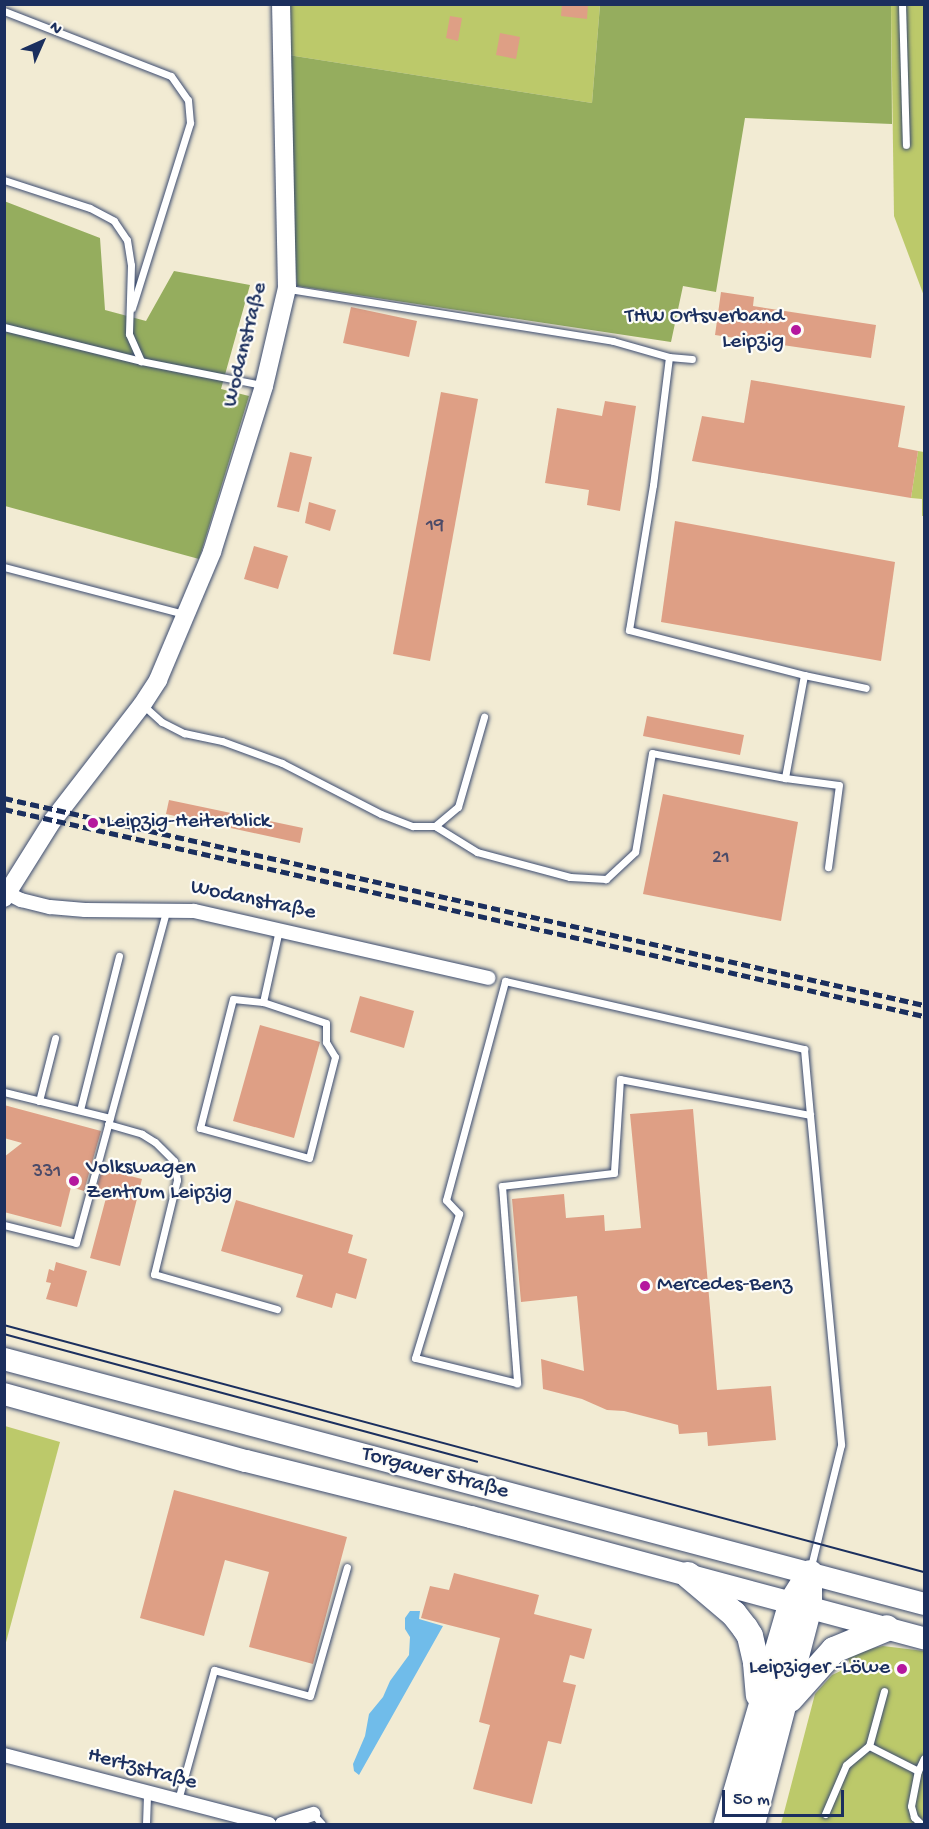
<!DOCTYPE html>
<meta charset="utf-8">
<style>
body{margin:0}
#map{position:relative;width:929px;height:1829px;overflow:hidden;background:#f2ebd3;font-family:"Gochi Hand",sans-serif}
div>[style]{position:absolute}
.green>*{inset:0;background:#bcc96a}
.forest>*{inset:0;background:#95ad5e}
.water>*{inset:0;background:#70bcea}
.building>*{inset:0;background:#de9f85}
.roads{filter:drop-shadow(0 0 2px #3b4b70) drop-shadow(0 0 2px #3b4b70)}
.service>*{height:7px;margin:-3.5px;padding:0 3.5px;transform-origin:3.5px;border-radius:3.5px;background:#fff}
.minor>*{height:14px;margin:-7px;padding:0 7px;transform-origin:7px;border-radius:7px;background:#fff}
.tertiary>*{height:18px;margin:-9px;padding:0 9px;transform-origin:9px;border-radius:9px;background:#fff}
.primary>*{height:22px;margin:-11px;padding:0 11px;transform-origin:11px;border-radius:11px;background:#fff}
.motorway>*{height:26px;margin:-13px;padding:0 13px;transform-origin:13px;border-radius:13px;background:#fff}
.tram>*{height:1.5px;margin:-0.75px;padding:0 0.75px;transform-origin:0.75px;border-radius:0.75px;background:#1b2f5e}
.rail>*{height:4.5px;margin-top:-2.25px;transform-origin:0;background:repeating-linear-gradient(90deg,#1b2f5e 0 9px,transparent 0 13.5px)}
.dots>*{width:16px;height:16px;translate:-50% -50%;box-sizing:border-box;border:3px solid #fdfcf7;border-radius:50%}
span{translate:-50% -50%;white-space:nowrap;text-align:center;line-height:1.15;-webkit-text-stroke:4.5px #fdfcf7;paint-order:stroke}
.number-label{font-size:20px;color:#4c4b68}
.number-label span{-webkit-text-stroke-width:0}
.poi-label{font-size:22px;color:#1b2f5e}
.right{translate:-100% -50%;text-align:right}
.left{translate:0 -50%;text-align:left}
.street-label{font-size:22px;color:#1b2f5e}
.frame{position:absolute;inset:0;border:6px solid #1b2f5e;pointer-events:none}
.north{position:absolute;left:12px;top:12px;width:60px;height:60px;-webkit-text-stroke:4px #fdfcf7;paint-order:stroke;rotate:45deg;font-size:16px;font-weight:700;line-height:24px;text-align:center;color:#1b2f5e}
.north::after{content:'';display:block;margin:auto;width:21px;height:27px;background:#1b2f5e;clip-path:polygon(50% 0,100% 100%,50% 72%,0 100%)}
.scale{position:absolute;left:722px;top:1790px;width:122px;height:27px;box-sizing:border-box;border:3px solid #1b2f5e;border-top:0;padding-left:8px;font-size:18px;line-height:21px;white-space:nowrap;color:#1b2f5e;-webkit-text-stroke:4px #fdfcf7;paint-order:stroke}
</style>
<div id="map">
<div class="green">
<i style="clip-path:polygon(281px 5px,600px 5px,592px 103px,282px 54px)"></i>
<i style="clip-path:polygon(891px 5px,924px 5px,924px 296px,894px 216px)"></i>
<i style="clip-path:polygon(918px 451px,924px 452px,924px 516px,922px 516px,922px 499px,911px 498px)"></i>
<i style="clip-path:polygon(5px 1426px,60px 1442px,5px 1646px,4px 1426px)"></i>
<i style="clip-path:polygon(883px 1646px,924px 1651px,924px 1824px,781px 1824px,815px 1694px,832px 1675px,851px 1666px,846px 1654px)"></i>
</div>
<div class="forest">
<i style="clip-path:polygon(600px 5px,891px 5px,892px 124px,745px 118px,716px 292px,683px 286px,671px 342px,297px 286px,282px 54px,592px 103px)"></i>
<i style="clip-path:polygon(4px 201px,100px 238px,105px 310px,146px 321px,174px 271px,250px 285px,221px 389px,249px 396px,199px 559px,5px 506px)"></i>
</div>
<div class="water">
<i style="clip-path:polygon(410px 1611px,420px 1611px,419px 1619px,443px 1626px,359px 1775px,354px 1771px,353px 1764px,365px 1736px,369px 1714px,383px 1697px,390px 1681px,409px 1655px,410px 1637px,405px 1629px,405px 1618px)"></i>
</div>
<div class="building">
<i style="clip-path:polygon(562px 4px,588px 4px,587px 19px,561px 16px)"></i>
<i style="clip-path:polygon(450px 16px,462px 18px,458px 41px,446px 38px)"></i>
<i style="clip-path:polygon(500px 33px,520px 37px,516px 59px,496px 55px)"></i>
<i style="clip-path:polygon(721px 292px,754px 297px,753px 306px,876px 325px,871px 358px,715px 335px)"></i>
<i style="clip-path:polygon(351px 307px,417px 321px,409px 357px,343px 343px)"></i>
<i style="clip-path:polygon(751px 380px,905px 406px,898px 447px,918px 451px,911px 498px,692px 461px,702px 416px,744px 423px)"></i>
<i style="clip-path:polygon(441px 392px,478px 399px,430px 661px,393px 654px)"></i>
<i style="clip-path:polygon(605px 401px,636px 406px,620px 511px,587px 505px,589px 490px,545px 483px,557px 408px,602px 416px)"></i>
<i style="clip-path:polygon(290px 452px,312px 457px,299px 512px,277px 507px)"></i>
<i style="clip-path:polygon(309px 502px,336px 510px,330px 531px,305px 523px)"></i>
<i style="clip-path:polygon(675px 521px,895px 562px,881px 661px,661px 622px)"></i>
<i style="clip-path:polygon(254px 546px,288px 556px,278px 589px,244px 579px)"></i>
<i style="clip-path:polygon(647px 716px,744px 735px,740px 755px,643px 736px)"></i>
<i style="clip-path:polygon(663px 794px,798px 822px,781px 921px,643px 894px)"></i>
<i style="clip-path:polygon(169px 800px,303px 828px,300px 843px,166px 814px)"></i>
<i style="clip-path:polygon(360px 996px,414px 1011px,404px 1048px,350px 1032px)"></i>
<i style="clip-path:polygon(260px 1025px,320px 1042px,294px 1138px,233px 1121px)"></i>
<i style="clip-path:polygon(4px 1105px,101px 1131px,84px 1191px,71px 1187px,61px 1227px,4px 1212px,4px 1157px,22px 1143px,4px 1138px)"></i>
<i style="clip-path:polygon(693px 1109px,717px 1390px,771px 1386px,776px 1440px,708px 1446px,707px 1432px,679px 1434px,678px 1425px,624px 1411px,607px 1410px,582px 1399px,543px 1389px,541px 1359px,584px 1371px,577px 1296px,521px 1302px,512px 1199px,564px 1194px,566px 1218px,604px 1215px,605px 1231px,641px 1228px,630px 1114px)"></i>
<i style="clip-path:polygon(102px 1169px,142px 1179px,120px 1266px,90px 1258px,106px 1198px,95px 1194px)"></i>
<i style="clip-path:polygon(236px 1200px,353px 1235px,348px 1253px,367px 1259px,356px 1299px,336px 1293px,332px 1308px,296px 1297px,303px 1275px,221px 1251px)"></i>
<i style="clip-path:polygon(56px 1262px,87px 1271px,77px 1307px,46px 1299px,51px 1283px,46px 1282px,49px 1269px,54px 1271px)"></i>
<i style="clip-path:polygon(174px 1490px,347px 1537px,313px 1664px,249px 1647px,269px 1572px,225px 1560px,204px 1636px,140px 1618px)"></i>
<i style="clip-path:polygon(454px 1573px,539px 1595px,534px 1614px,592px 1629px,584px 1659px,570px 1655px,563px 1682px,576px 1685px,561px 1744px,548px 1741px,532px 1804px,473px 1789px,490px 1725px,479px 1722px,500px 1638px,421px 1618px,430px 1586px,449px 1590px)"></i>
</div>
<div class="roads">
<div class="service">
<i style="left:902px;top:4px;width:141px;rotate:88.4deg"></i>
<i style="left:4px;top:11px;width:179px;rotate:21.3deg"></i>
<i style="left:171px;top:76px;width:29px;rotate:55deg"></i>
<i style="left:188px;top:100px;width:23px;rotate:85deg"></i>
<i style="left:190px;top:123px;width:194px;rotate:107.4deg"></i>
<i style="left:4px;top:180px;width:90px;rotate:18deg"></i>
<i style="left:90px;top:208px;width:27px;rotate:28deg"></i>
<i style="left:114px;top:221px;width:23px;rotate:56deg"></i>
<i style="left:127px;top:240px;width:25px;rotate:81deg"></i>
<i style="left:131px;top:265px;width:69px;rotate:91.7deg"></i>
<i style="left:129px;top:334px;width:30px;rotate:66deg"></i>
<i style="left:289px;top:289px;width:328px;rotate:9.1deg"></i>
<i style="left:613px;top:341px;width:58px;rotate:15.9deg"></i>
<i style="left:669px;top:357px;width:129px;rotate:97.1deg"></i>
<i style="left:653px;top:485px;width:147px;rotate:99.4deg"></i>
<i style="left:629px;top:630px;width:181px;rotate:14.4deg"></i>
<i style="left:804px;top:675px;width:105px;rotate:100.5deg"></i>
<i style="left:785px;top:778px;width:135px;rotate:-169.4deg"></i>
<i style="left:652px;top:753px;width:100px;rotate:99.7deg"></i>
<i style="left:635px;top:852px;width:40px;rotate:137deg"></i>
<i style="left:606px;top:879px;width:36px;rotate:-177deg"></i>
<i style="left:570px;top:877px;width:96px;rotate:-165deg"></i>
<i style="left:477px;top:852px;width:49px;rotate:-148.2deg"></i>
<i style="left:4px;top:327px;width:141px;rotate:13.9deg"></i>
<i style="left:141px;top:361px;width:123px;rotate:11.2deg"></i>
<i style="left:669px;top:357px;width:23px;rotate:5deg"></i>
<i style="left:4px;top:567px;width:187px;rotate:14.6deg"></i>
<i style="left:804px;top:675px;width:63px;rotate:11.8deg"></i>
<i style="left:144px;top:706px;width:24px;rotate:42deg"></i>
<i style="left:162px;top:722px;width:25px;rotate:27deg"></i>
<i style="left:184px;top:733px;width:39px;rotate:12deg"></i>
<i style="left:222px;top:741px;width:64px;rotate:20.1deg"></i>
<i style="left:282px;top:763px;width:111px;rotate:27.3deg"></i>
<i style="left:381px;top:814px;width:34px;rotate:21deg"></i>
<i style="left:413px;top:826px;width:22px"></i>
<i style="left:435px;top:826px;width:30px;rotate:-40deg"></i>
<i style="left:458px;top:807px;width:94px;rotate:-73.9deg"></i>
<i style="left:785px;top:778px;width:54px;rotate:7.4deg"></i>
<i style="left:839px;top:785px;width:83px;rotate:97.6deg"></i>
<i style="left:263px;top:1002px;width:66px;rotate:18.4deg"></i>
<i style="left:326px;top:1023px;width:19px;rotate:90deg"></i>
<i style="left:326px;top:1042px;width:17px;rotate:59deg"></i>
<i style="left:335px;top:1057px;width:104px;rotate:104.4deg"></i>
<i style="left:309px;top:1158px;width:113px;rotate:-164.6deg"></i>
<i style="left:200px;top:1128px;width:133px;rotate:-75.7deg"></i>
<i style="left:233px;top:999px;width:30px;rotate:6deg"></i>
<i style="left:263px;top:1002px;width:74px;rotate:-77.5deg"></i>
<i style="left:4px;top:1092px;width:109px;rotate:13.8deg"></i>
<i style="left:39px;top:1101px;width:65px;rotate:-75.7deg"></i>
<i style="left:80px;top:1110px;width:159px;rotate:-75.8deg"></i>
<i style="left:810px;top:1115px;width:193px;rotate:-169.3deg"></i>
<i style="left:620px;top:1079px;width:94px;rotate:93.7deg"></i>
<i style="left:614px;top:1173px;width:113px;rotate:173.4deg"></i>
<i style="left:502px;top:1186px;width:198px;rotate:85.6deg"></i>
<i style="left:517px;top:1383px;width:105px;rotate:-166.2deg"></i>
<i style="left:415px;top:1358px;width:151px;rotate:-73deg"></i>
<i style="left:459px;top:1214px;width:19px;rotate:-133deg"></i>
<i style="left:446px;top:1200px;width:227px;rotate:-74.9deg"></i>
<i style="left:505px;top:981px;width:307px;rotate:12.8deg"></i>
<i style="left:804px;top:1049px;width:66px;rotate:84.8deg"></i>
<i style="left:810px;top:1115px;width:331px;rotate:84.6deg"></i>
<i style="left:841px;top:1445px;width:129px;rotate:103.9deg"></i>
<i style="left:108px;top:1124px;width:35px;rotate:16deg"></i>
<i style="left:142px;top:1134px;width:15px;rotate:32deg"></i>
<i style="left:155px;top:1142px;width:27px;rotate:45deg"></i>
<i style="left:174px;top:1161px;width:19px;rotate:81deg"></i>
<i style="left:177px;top:1180px;width:97px;rotate:103.7deg"></i>
<i style="left:154px;top:1274px;width:128px;rotate:15.9deg"></i>
<i style="left:4px;top:1225px;width:74px;rotate:14deg"></i>
<i style="left:76px;top:1243px;width:346px;rotate:-74.8deg"></i>
<i style="left:869px;top:1746px;width:55px;rotate:27deg"></i>
<i style="left:178px;top:1800px;width:135px;rotate:-74.5deg"></i>
<i style="left:214px;top:1670px;width:99px;rotate:15.2deg"></i>
<i style="left:310px;top:1696px;width:134px;rotate:-74deg"></i>
<i style="left:313px;top:1814px;width:13px;rotate:48deg"></i>
<i style="left:825px;top:1814px;width:53px;rotate:-66.8deg"></i>
<i style="left:846px;top:1765px;width:30px;rotate:-40deg"></i>
<i style="left:869px;top:1746px;width:57px;rotate:-74.7deg"></i>
<i style="left:146px;top:1824px;width:31px;rotate:-88deg"></i>
<i style="left:921px;top:1824px;width:10px;rotate:-135deg"></i>
<i style="left:914px;top:1817px;width:11px;rotate:-105deg"></i>
<i style="left:911px;top:1806px;width:36px;rotate:-79deg"></i>
<i style="left:918px;top:1771px;width:14px;rotate:-65deg"></i>
</div>
<div class="minor">
<i style="left:7px;top:893px;width:16px;rotate:27deg"></i>
<i style="left:21px;top:900px;width:30px;rotate:14deg"></i>
<i style="left:50px;top:907px;width:35px;rotate:5deg"></i>
<i style="left:85px;top:910px;width:109px;rotate:0.5deg"></i>
<i style="left:194px;top:911px;width:302px;rotate:12.8deg"></i>
<i style="left:4px;top:1755px;width:274px;rotate:14.6deg"></i>
<i style="left:282px;top:1824px;width:33px;rotate:-18deg"></i>
</div>
<div class="tertiary">
<i style="left:4px;top:898px;width:92px;rotate:-57.9deg"></i>
<i style="left:53px;top:820px;width:145px;rotate:-52.3deg"></i>
<i style="left:142px;top:705px;width:30px;rotate:-57deg"></i>
<i style="left:158px;top:680px;width:139px;rotate:-67.1deg"></i>
<i style="left:212px;top:552px;width:174px;rotate:-72.6deg"></i>
<i style="left:264px;top:386px;width:101px;rotate:-76.8deg"></i>
<i style="left:287px;top:288px;width:284px;rotate:-91.2deg"></i>
</div>
<div class="primary">
<i style="left:4px;top:1359px;width:952px;rotate:14.91deg"></i>
<i style="left:4px;top:1394px;width:251px;rotate:15.5deg"></i>
<i style="left:246px;top:1461px;width:232px;rotate:14deg"></i>
<i style="left:471px;top:1517px;width:469px;rotate:15deg"></i>
</div>
<div class="motorway">
<i style="left:688px;top:1575px;width:60px;rotate:40.3deg"></i>
<i style="left:734px;top:1614px;width:18px;rotate:52deg"></i>
<i style="left:745px;top:1628px;width:9px;rotate:58deg"></i>
<i style="left:750px;top:1636px;width:28px;rotate:77deg"></i>
<i style="left:756px;top:1663px;width:32px;rotate:85deg"></i>
<i style="left:790px;top:1699px;width:66px;rotate:-48.1deg"></i>
<i style="left:834px;top:1650px;width:57px;rotate:-22.5deg"></i>
<i style="left:727px;top:1824px;width:231px;rotate:-73.7deg"></i>
<i style="left:792px;top:1602px;width:34px;rotate:-58deg"></i>
<i style="left:752px;top:1824px;width:224px;rotate:-75.3deg"></i>
<i style="left:809px;top:1607px;width:28px;rotate:-90deg"></i>
</div>
</div>
<div class="tram">
<i style="left:4px;top:1325px;width:953px;rotate:15.03deg"></i>
<i style="left:4px;top:1334px;width:490px;rotate:15.1deg"></i>
</div>
<div class="rail">
<i style="left:4px;top:798px;width:943px;rotate:12.68deg"></i>
<i style="left:4px;top:809px;width:943px;rotate:12.68deg"></i>
</div>
<div class="dots">
<i style="left:796px;top:330px;background:#b5179e"></i>
<i style="left:93px;top:823px;background:#b5179e"></i>
<i style="left:74px;top:1181px;background:#b5179e"></i>
<i style="left:645px;top:1286px;background:#b5179e"></i>
<i style="left:902px;top:1669px;background:#b5179e"></i>
</div>
<div class="number-label">
<span style="left:435px;top:526px">19</span>
<span style="left:721px;top:858px">21</span>
<span style="left:47px;top:1172px">331</span>
</div>
<div class="poi-label">
<span class="right" style="left:784px;top:330px">THW Ortsverband<br>Leipzig</span>
<span class="left" style="left:106px;top:823px">Leipzig-Heiterblick</span>
<span class="left" style="left:86px;top:1181px">Volkswagen<br>Zentrum Leipzig</span>
<span class="left" style="left:657px;top:1286px">Mercedes-Benz</span>
<span class="right" style="left:890px;top:1669px">Leipziger -Löwe</span>
</div>
<div class="street-label">
<span style="left:246px;top:345px;rotate:-76deg">Wodanstraße</span>
<span style="left:253px;top:901px;rotate:12deg">Wodanstraße</span>
<span style="left:435px;top:1474px;rotate:15deg">Torgauer Straße</span>
<span style="left:142px;top:1770px;rotate:15deg">Hertzstraße</span>
</div>
<div class="frame"></div>
<div class="north">N</div>
<div class="scale">50 m</div>
</div>
